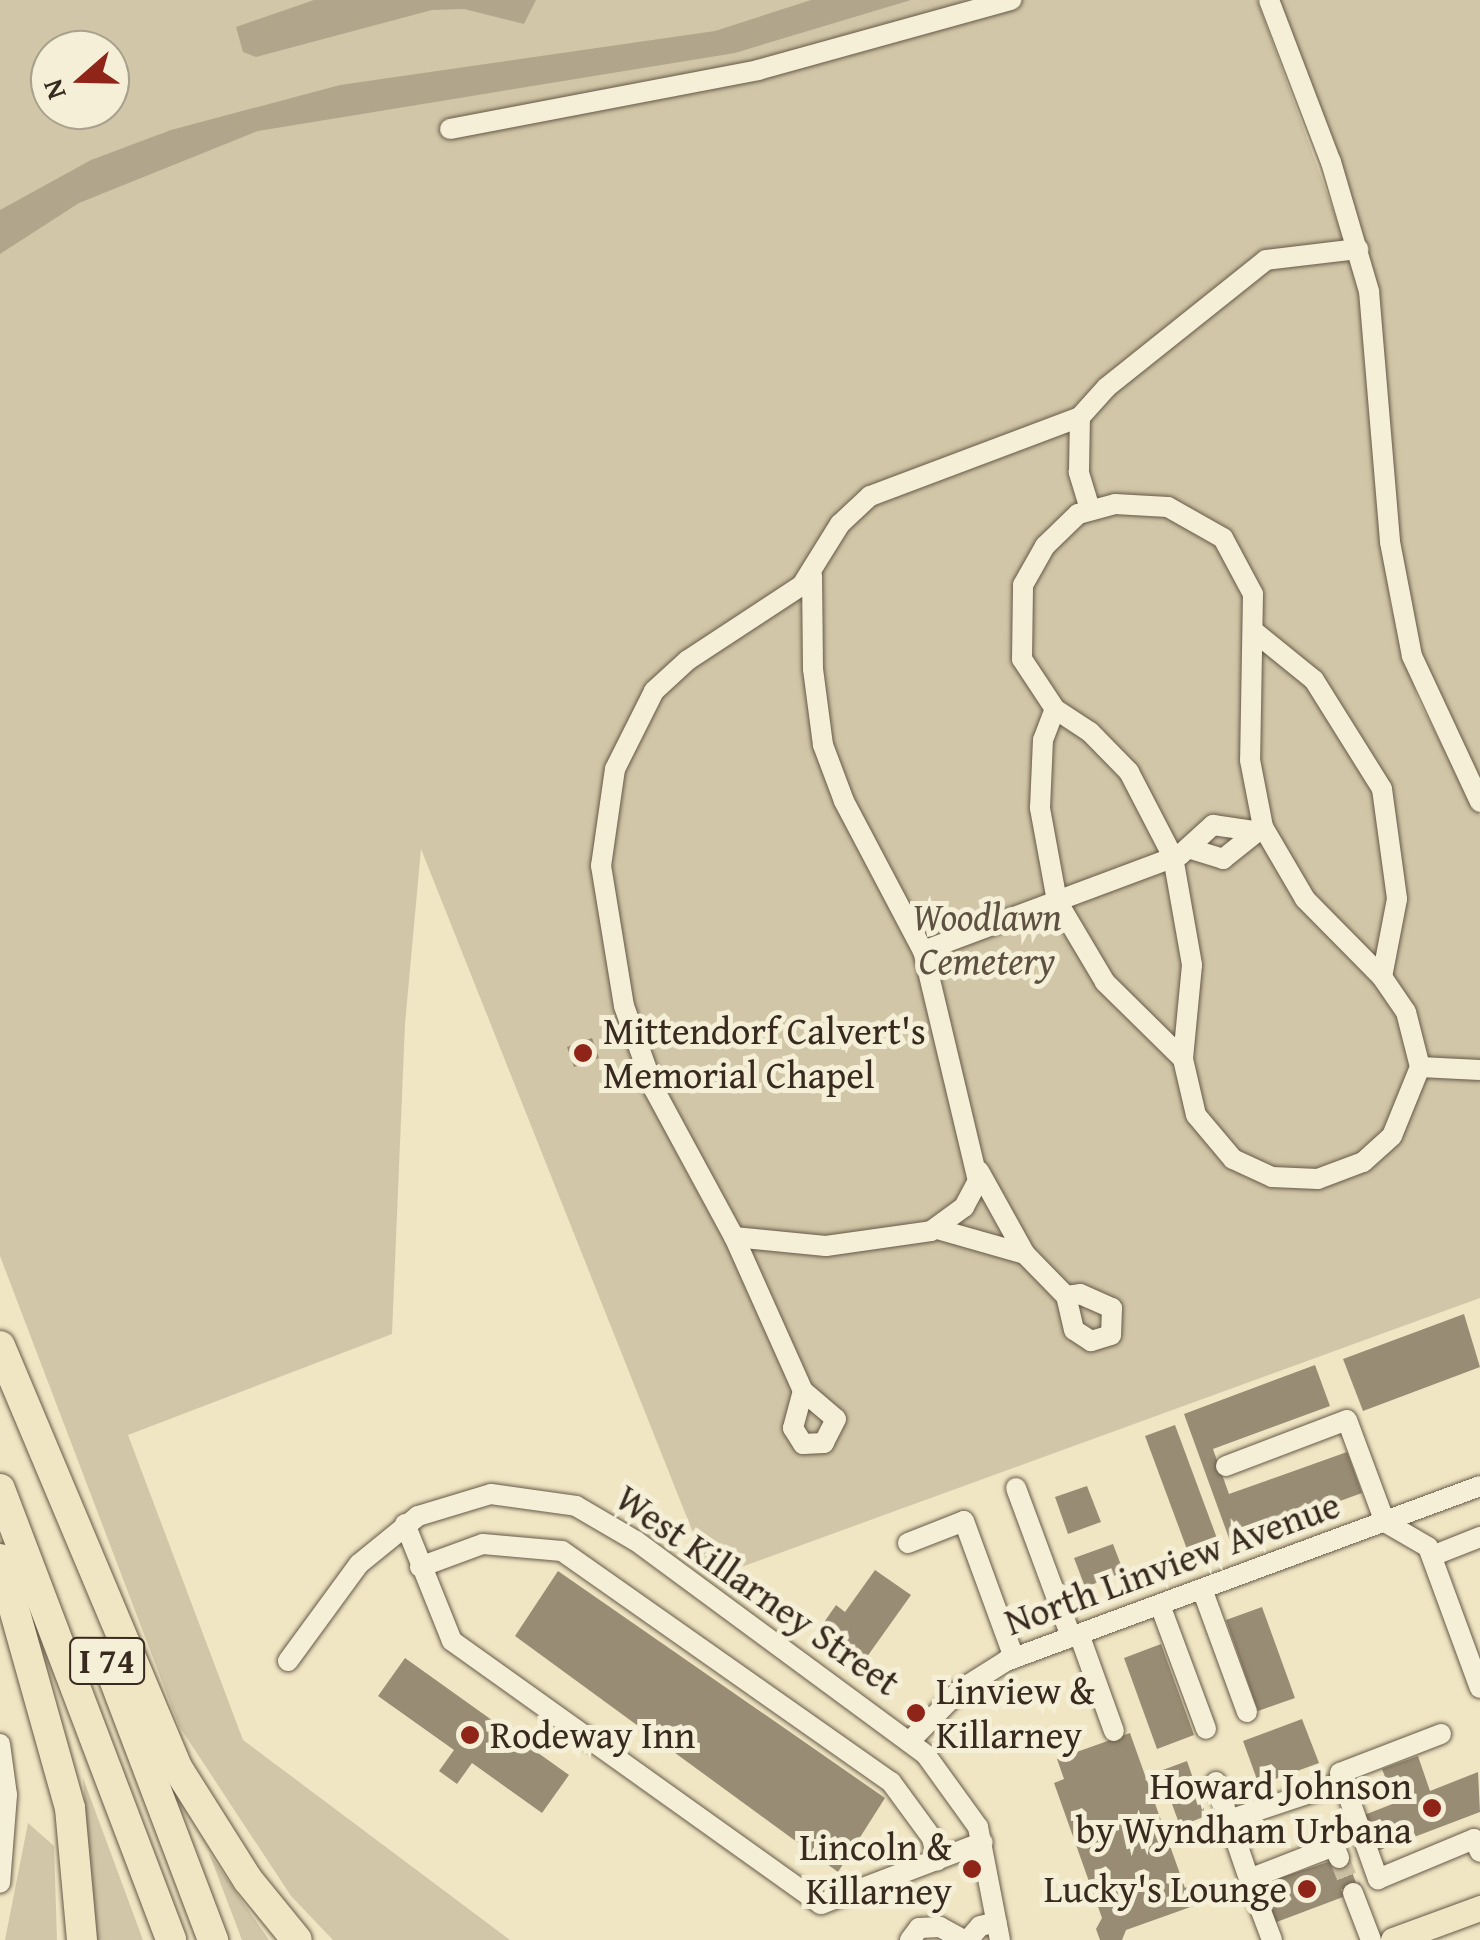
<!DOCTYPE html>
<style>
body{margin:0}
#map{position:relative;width:1480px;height:1940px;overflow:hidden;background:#f0e6c3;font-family:"Gentium Book Plus",serif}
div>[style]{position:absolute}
.green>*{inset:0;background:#d1c6a7}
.water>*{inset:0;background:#b1a68b}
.building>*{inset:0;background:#988c74}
.minor-tunnel>*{height:20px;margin-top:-10px;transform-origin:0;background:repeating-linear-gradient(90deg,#cbc0a2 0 20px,transparent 0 30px)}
.roads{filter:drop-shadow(0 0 2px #665948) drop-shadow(0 0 2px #665948)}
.minor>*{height:20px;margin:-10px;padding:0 10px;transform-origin:10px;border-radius:10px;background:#f5efd8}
.major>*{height:25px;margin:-12.5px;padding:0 12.5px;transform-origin:12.5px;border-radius:12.5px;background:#f0e6c3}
.highway>*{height:30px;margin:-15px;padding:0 15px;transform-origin:15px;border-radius:15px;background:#f0e6c3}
.dots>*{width:28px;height:28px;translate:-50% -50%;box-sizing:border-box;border:5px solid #f5efd8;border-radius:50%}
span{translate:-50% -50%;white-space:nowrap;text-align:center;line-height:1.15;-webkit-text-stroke:10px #f5efd8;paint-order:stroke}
.shield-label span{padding:2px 8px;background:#f5efd8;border:2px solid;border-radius:8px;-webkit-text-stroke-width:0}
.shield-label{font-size:35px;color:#382a1f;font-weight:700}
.park-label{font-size:38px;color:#5e5141;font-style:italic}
.poi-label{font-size:38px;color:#382a1f}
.left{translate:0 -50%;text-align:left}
.right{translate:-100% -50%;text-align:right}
.street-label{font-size:38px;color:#382a1f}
.north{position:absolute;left:30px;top:30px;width:100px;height:100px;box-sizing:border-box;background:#f5efd8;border:2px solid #a9a08e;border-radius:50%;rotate:250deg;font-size:28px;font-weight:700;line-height:40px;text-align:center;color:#382a1f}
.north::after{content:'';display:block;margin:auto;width:35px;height:45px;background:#8f2418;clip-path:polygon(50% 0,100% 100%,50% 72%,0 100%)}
</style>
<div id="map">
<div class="green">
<i style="clip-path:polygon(evenodd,0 0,1257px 0,1346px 246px,1360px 298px,1390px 603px,1418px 700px,1480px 816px,1480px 1298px,711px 1578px,421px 849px,405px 1024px,392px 1334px,128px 1435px,243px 1740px,510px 1940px,333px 1940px,291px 1896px,179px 1726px,0 1256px,0 0,50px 50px,110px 50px,110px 110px,50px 110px,50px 50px)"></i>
<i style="clip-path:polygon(1269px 0,1480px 0,1480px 802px,1412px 656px,1369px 291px)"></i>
<i style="clip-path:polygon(83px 1778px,143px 1940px,94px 1940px)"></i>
<i style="clip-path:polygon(28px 1823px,54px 1846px,57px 1940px,5px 1940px)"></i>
<i style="clip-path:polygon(209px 1853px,269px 1940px,242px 1940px)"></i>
</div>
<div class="water">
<i style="clip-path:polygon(314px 0,536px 0,524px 24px,464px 9px,432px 10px,256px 57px,243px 52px,236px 27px)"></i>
<i style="clip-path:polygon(811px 0,911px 0,735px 53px,258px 131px,79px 203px,0 254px,0 210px,91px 160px,171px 130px,340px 85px,715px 31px)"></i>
</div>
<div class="building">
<i style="clip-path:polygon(592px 1038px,599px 1058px,574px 1067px,567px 1047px)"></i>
<i style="clip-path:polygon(1464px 1314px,1480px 1367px,1363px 1411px,1343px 1359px)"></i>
<i style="clip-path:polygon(1315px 1365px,1330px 1406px,1213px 1449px,1229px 1494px,1347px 1452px,1362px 1493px,1230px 1541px,1184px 1414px)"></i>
<i style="clip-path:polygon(1175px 1425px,1218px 1541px,1188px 1552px,1145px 1436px)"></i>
<i style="clip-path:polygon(1087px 1486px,1101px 1522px,1068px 1534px,1055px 1497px)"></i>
<i style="clip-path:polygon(1113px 1544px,1124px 1573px,1085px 1587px,1074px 1558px)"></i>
<i style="clip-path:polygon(875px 1570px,911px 1595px,864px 1661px,820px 1628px,836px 1605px,845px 1612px)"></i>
<i style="clip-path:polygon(558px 1571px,885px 1798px,838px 1872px,515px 1636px)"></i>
<i style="clip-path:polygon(1262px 1607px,1295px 1698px,1258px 1711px,1226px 1620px)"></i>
<i style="clip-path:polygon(1161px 1644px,1194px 1735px,1157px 1749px,1124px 1658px)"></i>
<i style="clip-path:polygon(405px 1658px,569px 1775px,542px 1813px,472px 1763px,457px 1784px,439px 1771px,454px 1750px,378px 1696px)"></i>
<i style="clip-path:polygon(1302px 1719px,1319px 1763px,1259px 1785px,1243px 1741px)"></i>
<i style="clip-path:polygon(1130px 1733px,1185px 1888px,1193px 1884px,1199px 1904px,1126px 1930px,1122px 1940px,1100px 1940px,1096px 1929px,1102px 1918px,1054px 1783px,1064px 1779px,1057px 1759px)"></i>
<i style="clip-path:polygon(1418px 1756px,1430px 1791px,1478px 1772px,1480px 1812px,1372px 1853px,1359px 1817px,1395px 1803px,1382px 1769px)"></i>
<i style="clip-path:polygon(1187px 1761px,1206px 1816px,1180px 1826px,1160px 1771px)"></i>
<i style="clip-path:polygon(1346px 1856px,1359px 1891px,1269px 1925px,1256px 1886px)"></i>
</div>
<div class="minor-tunnel">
<i style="left:1339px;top:1858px;width:38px;rotate:68deg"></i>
</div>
<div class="roads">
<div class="minor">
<i style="left:1269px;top:0;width:173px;rotate:69.1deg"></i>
<i style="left:1331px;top:162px;width:134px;rotate:73.6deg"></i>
<i style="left:1369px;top:291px;width:252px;rotate:85.2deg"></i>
<i style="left:1390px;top:542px;width:116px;rotate:79.1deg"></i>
<i style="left:1412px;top:656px;width:161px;rotate:65deg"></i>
<i style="left:450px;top:129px;width:314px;rotate:-10.8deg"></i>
<i style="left:758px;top:70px;width:263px;rotate:-15.5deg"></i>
<i style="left:1090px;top:509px;width:39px;rotate:-107deg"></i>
<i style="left:1079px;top:472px;width:55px;rotate:-89deg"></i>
<i style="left:1080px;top:417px;width:40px;rotate:-48deg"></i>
<i style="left:1107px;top:387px;width:203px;rotate:-38.6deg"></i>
<i style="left:1266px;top:260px;width:93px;rotate:-6.8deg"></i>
<i style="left:1256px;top:633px;width:75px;rotate:39deg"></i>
<i style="left:1314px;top:680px;width:128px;rotate:58deg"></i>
<i style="left:1382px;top:789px;width:111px;rotate:82.2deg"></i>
<i style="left:1397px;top:899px;width:79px;rotate:100.9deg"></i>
<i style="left:1382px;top:977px;width:42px;rotate:55.6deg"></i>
<i style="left:1406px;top:1012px;width:57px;rotate:75.7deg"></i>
<i style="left:1420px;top:1067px;width:74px;rotate:112.1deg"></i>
<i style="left:1392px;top:1136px;width:39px;rotate:138deg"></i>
<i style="left:1363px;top:1162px;width:48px;rotate:159.3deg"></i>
<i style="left:1318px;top:1179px;width:46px;rotate:-177.5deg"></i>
<i style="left:1272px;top:1177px;width:43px;rotate:-155.2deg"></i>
<i style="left:1233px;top:1159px;width:57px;rotate:-130.1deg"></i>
<i style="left:1196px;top:1115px;width:57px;rotate:-103.1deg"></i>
<i style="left:1183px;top:1059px;width:110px;rotate:-135.4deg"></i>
<i style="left:1105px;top:982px;width:94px;rotate:-120.7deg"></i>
<i style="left:1057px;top:901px;width:95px;rotate:-100.4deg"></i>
<i style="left:1040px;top:808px;width:68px;rotate:-87.5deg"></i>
<i style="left:1043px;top:740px;width:33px;rotate:-69deg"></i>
<i style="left:1055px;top:709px;width:60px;rotate:-123.4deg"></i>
<i style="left:1022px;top:659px;width:74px;rotate:-89.2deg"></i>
<i style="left:1023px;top:585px;width:45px;rotate:-60.6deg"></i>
<i style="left:1045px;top:546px;width:46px;rotate:-44.1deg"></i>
<i style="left:1078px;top:514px;width:38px;rotate:-15deg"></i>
<i style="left:1115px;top:504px;width:53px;rotate:3.2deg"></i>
<i style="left:1168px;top:507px;width:63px;rotate:29.4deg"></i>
<i style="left:1223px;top:538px;width:64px;rotate:61.8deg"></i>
<i style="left:1253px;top:594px;width:166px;rotate:91deg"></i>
<i style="left:1250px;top:760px;width:68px;rotate:79deg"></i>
<i style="left:1263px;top:827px;width:83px;rotate:59.7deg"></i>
<i style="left:1305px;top:899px;width:110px;rotate:45.4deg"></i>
<i style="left:1055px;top:709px;width:42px;rotate:33.3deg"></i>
<i style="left:1090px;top:732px;width:56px;rotate:45.7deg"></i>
<i style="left:1129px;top:772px;width:96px;rotate:62.6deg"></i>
<i style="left:1173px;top:857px;width:110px;rotate:80deg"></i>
<i style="left:1192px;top:965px;width:94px;rotate:95.5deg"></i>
<i style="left:1191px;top:849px;width:34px;rotate:17deg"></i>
<i style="left:1223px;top:859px;width:51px;rotate:-38.7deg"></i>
<i style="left:923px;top:951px;width:274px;rotate:-20.5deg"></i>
<i style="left:1180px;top:855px;width:45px;rotate:-42.3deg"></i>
<i style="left:1213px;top:825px;width:41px;rotate:8.3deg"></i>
<i style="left:1420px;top:1067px;width:60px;rotate:2.9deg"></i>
<i style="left:979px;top:1171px;width:95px;rotate:61deg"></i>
<i style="left:937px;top:1229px;width:91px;rotate:15.9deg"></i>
<i style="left:1025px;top:1254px;width:59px;rotate:45.7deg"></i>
<i style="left:734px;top:1237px;width:92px;rotate:5.6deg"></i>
<i style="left:826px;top:1246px;width:106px;rotate:-8.1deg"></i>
<i style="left:931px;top:1231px;width:41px;rotate:-36deg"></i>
<i style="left:964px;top:1207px;width:30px;rotate:-62deg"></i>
<i style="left:978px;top:1181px;width:236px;rotate:-103.4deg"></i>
<i style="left:923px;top:951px;width:170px;rotate:-117.8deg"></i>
<i style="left:844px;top:801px;width:60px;rotate:-110.6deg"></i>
<i style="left:823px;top:745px;width:77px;rotate:-97.5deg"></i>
<i style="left:813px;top:669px;width:94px;rotate:-90.6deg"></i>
<i style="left:1080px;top:1294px;width:35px;rotate:24deg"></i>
<i style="left:1112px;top:1308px;width:27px;rotate:92deg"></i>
<i style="left:1111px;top:1335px;width:21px;rotate:163deg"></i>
<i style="left:1091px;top:1341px;width:20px;rotate:-147deg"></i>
<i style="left:1074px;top:1330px;width:35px;rotate:-103deg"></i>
<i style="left:1066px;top:1296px;width:14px;rotate:-8deg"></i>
<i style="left:803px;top:1391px;width:169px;rotate:-114.1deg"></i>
<i style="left:734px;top:1237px;width:168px;rotate:-118.4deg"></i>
<i style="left:654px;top:1089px;width:88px;rotate:-109.9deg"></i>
<i style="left:624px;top:1006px;width:142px;rotate:-99.3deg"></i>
<i style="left:601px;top:866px;width:98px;rotate:-81.8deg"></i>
<i style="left:615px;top:769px;width:87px;rotate:-63.4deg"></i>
<i style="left:654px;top:691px;width:46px;rotate:-42.4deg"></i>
<i style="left:688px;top:660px;width:136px;rotate:-33.3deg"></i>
<i style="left:802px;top:585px;width:72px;rotate:-58.1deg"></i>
<i style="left:840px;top:524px;width:41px;rotate:-43deg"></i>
<i style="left:870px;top:496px;width:224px;rotate:-20.6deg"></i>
<i style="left:803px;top:1391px;width:43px;rotate:40.3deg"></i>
<i style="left:836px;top:1419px;width:27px;rotate:117deg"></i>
<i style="left:824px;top:1443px;width:21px;rotate:177deg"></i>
<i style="left:803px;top:1444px;width:19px;rotate:-122deg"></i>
<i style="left:793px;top:1428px;width:38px;rotate:-75deg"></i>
<i style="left:1226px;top:1466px;width:129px;rotate:-20.8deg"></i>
<i style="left:1347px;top:1420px;width:109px;rotate:69.6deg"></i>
<i style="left:1385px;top:1522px;width:50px;rotate:30.2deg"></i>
<i style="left:1428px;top:1547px;width:150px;rotate:69.8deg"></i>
<i style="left:1016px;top:1488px;width:159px;rotate:69.7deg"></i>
<i style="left:405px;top:1524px;width:126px;rotate:68.1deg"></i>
<i style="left:452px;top:1641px;width:453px;rotate:35.5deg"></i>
<i style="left:821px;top:1904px;width:173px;rotate:-20.9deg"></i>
<i style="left:908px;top:1543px;width:60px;rotate:-21.4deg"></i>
<i style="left:964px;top:1521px;width:146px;rotate:69.9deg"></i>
<i style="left:1432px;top:1556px;width:52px;rotate:-21.6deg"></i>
<i style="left:420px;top:1567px;width:67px;rotate:-20.1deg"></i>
<i style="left:483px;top:1544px;width:79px;rotate:5.1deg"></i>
<i style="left:562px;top:1551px;width:402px;rotate:35.1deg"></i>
<i style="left:891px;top:1782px;width:69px;rotate:53.8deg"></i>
<i style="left:932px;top:1838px;width:23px;rotate:77deg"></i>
<i style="left:1202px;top:1589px;width:131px;rotate:69.9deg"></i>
<i style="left:1160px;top:1605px;width:132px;rotate:69.6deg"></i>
<i style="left:1079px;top:1634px;width:103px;rotate:70.2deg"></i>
<i style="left:288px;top:1661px;width:120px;rotate:-53.8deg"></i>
<i style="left:359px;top:1564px;width:76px;rotate:-39.1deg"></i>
<i style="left:418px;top:1516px;width:76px;rotate:-16.8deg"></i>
<i style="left:491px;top:1494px;width:86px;rotate:8deg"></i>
<i style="left:576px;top:1506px;width:69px;rotate:30.3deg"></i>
<i style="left:636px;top:1541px;width:360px;rotate:36.4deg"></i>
<i style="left:926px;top:1755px;width:89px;rotate:54.2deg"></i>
<i style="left:978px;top:1827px;width:115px;rotate:79deg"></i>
<i style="left:1441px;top:1734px;width:108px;rotate:158.9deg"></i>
<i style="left:1340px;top:1773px;width:113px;rotate:70.3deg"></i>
<i style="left:1378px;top:1879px;width:104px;rotate:-22.6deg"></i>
<i style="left:1474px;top:1839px;width:14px;rotate:65deg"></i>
<i style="left:910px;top:1741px;width:71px;rotate:-45.6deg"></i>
<i style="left:960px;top:1690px;width:54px;rotate:-32.2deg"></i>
<i style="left:1006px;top:1661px;width:505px;rotate:-20.26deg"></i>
<i style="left:0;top:1744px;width:51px;rotate:82.2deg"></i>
<i style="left:7px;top:1795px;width:88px;rotate:94.5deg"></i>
<i style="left:1216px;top:1782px;width:102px;rotate:71.2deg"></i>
<i style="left:1229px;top:1820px;width:120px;rotate:-18.4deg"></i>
<i style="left:1353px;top:1893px;width:50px;rotate:69deg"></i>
<i style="left:910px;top:1940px;width:15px;rotate:-53deg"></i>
<i style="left:919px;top:1928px;width:21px;rotate:-3deg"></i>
<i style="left:940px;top:1927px;width:26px;rotate:29deg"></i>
<i style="left:968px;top:1940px;width:18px;rotate:-49deg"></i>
<i style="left:980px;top:1926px;width:17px;rotate:-13deg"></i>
<i style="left:1272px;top:1940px;width:65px;rotate:-110.7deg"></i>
<i style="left:1249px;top:1879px;width:91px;rotate:-21.2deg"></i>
<i style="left:1334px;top:1846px;width:13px;rotate:67deg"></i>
</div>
<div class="major">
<i style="left:1393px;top:1940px;width:93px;rotate:-20.2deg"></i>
</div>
<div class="highway">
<i style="left:0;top:1346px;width:459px;rotate:67.2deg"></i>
<i style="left:178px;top:1769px;width:131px;rotate:57.8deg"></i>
<i style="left:248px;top:1880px;width:77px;rotate:50.8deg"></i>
<i style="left:0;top:1489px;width:482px;rotate:69.2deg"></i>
<i style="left:0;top:1559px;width:259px;rotate:74.3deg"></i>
<i style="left:70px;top:1808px;width:133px;rotate:84.8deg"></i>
<i style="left:106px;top:1658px;width:302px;rotate:69.2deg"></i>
</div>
</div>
<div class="dots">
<i style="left:583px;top:1053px;background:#8f2418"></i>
<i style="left:916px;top:1713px;background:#8f2418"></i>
<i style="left:470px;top:1735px;background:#8f2418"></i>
<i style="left:1432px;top:1808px;background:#8f2418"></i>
<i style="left:972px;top:1869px;background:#8f2418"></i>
<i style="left:1307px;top:1889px;background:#8f2418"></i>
</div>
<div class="shield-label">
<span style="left:107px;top:1661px">I 74</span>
</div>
<div class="park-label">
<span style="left:987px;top:939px">Woodlawn<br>Cemetery</span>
</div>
<div class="poi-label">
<span class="left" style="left:603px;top:1053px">Mittendorf Calvert's<br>Memorial Chapel</span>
<span class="left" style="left:936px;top:1713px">Linview &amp;<br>Killarney</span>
<span class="left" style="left:490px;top:1735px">Rodeway Inn</span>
<span class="right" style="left:1412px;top:1808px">Howard Johnson<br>by Wyndham Urbana</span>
<span class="right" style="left:952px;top:1869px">Lincoln &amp;<br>Killarney</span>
<span class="right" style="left:1287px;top:1889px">Lucky's Lounge</span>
</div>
<div class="street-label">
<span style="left:1172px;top:1563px;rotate:-20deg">North Linview Avenue</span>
<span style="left:758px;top:1590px;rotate:35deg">West Killarney Street</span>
</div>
<div class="north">N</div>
</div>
